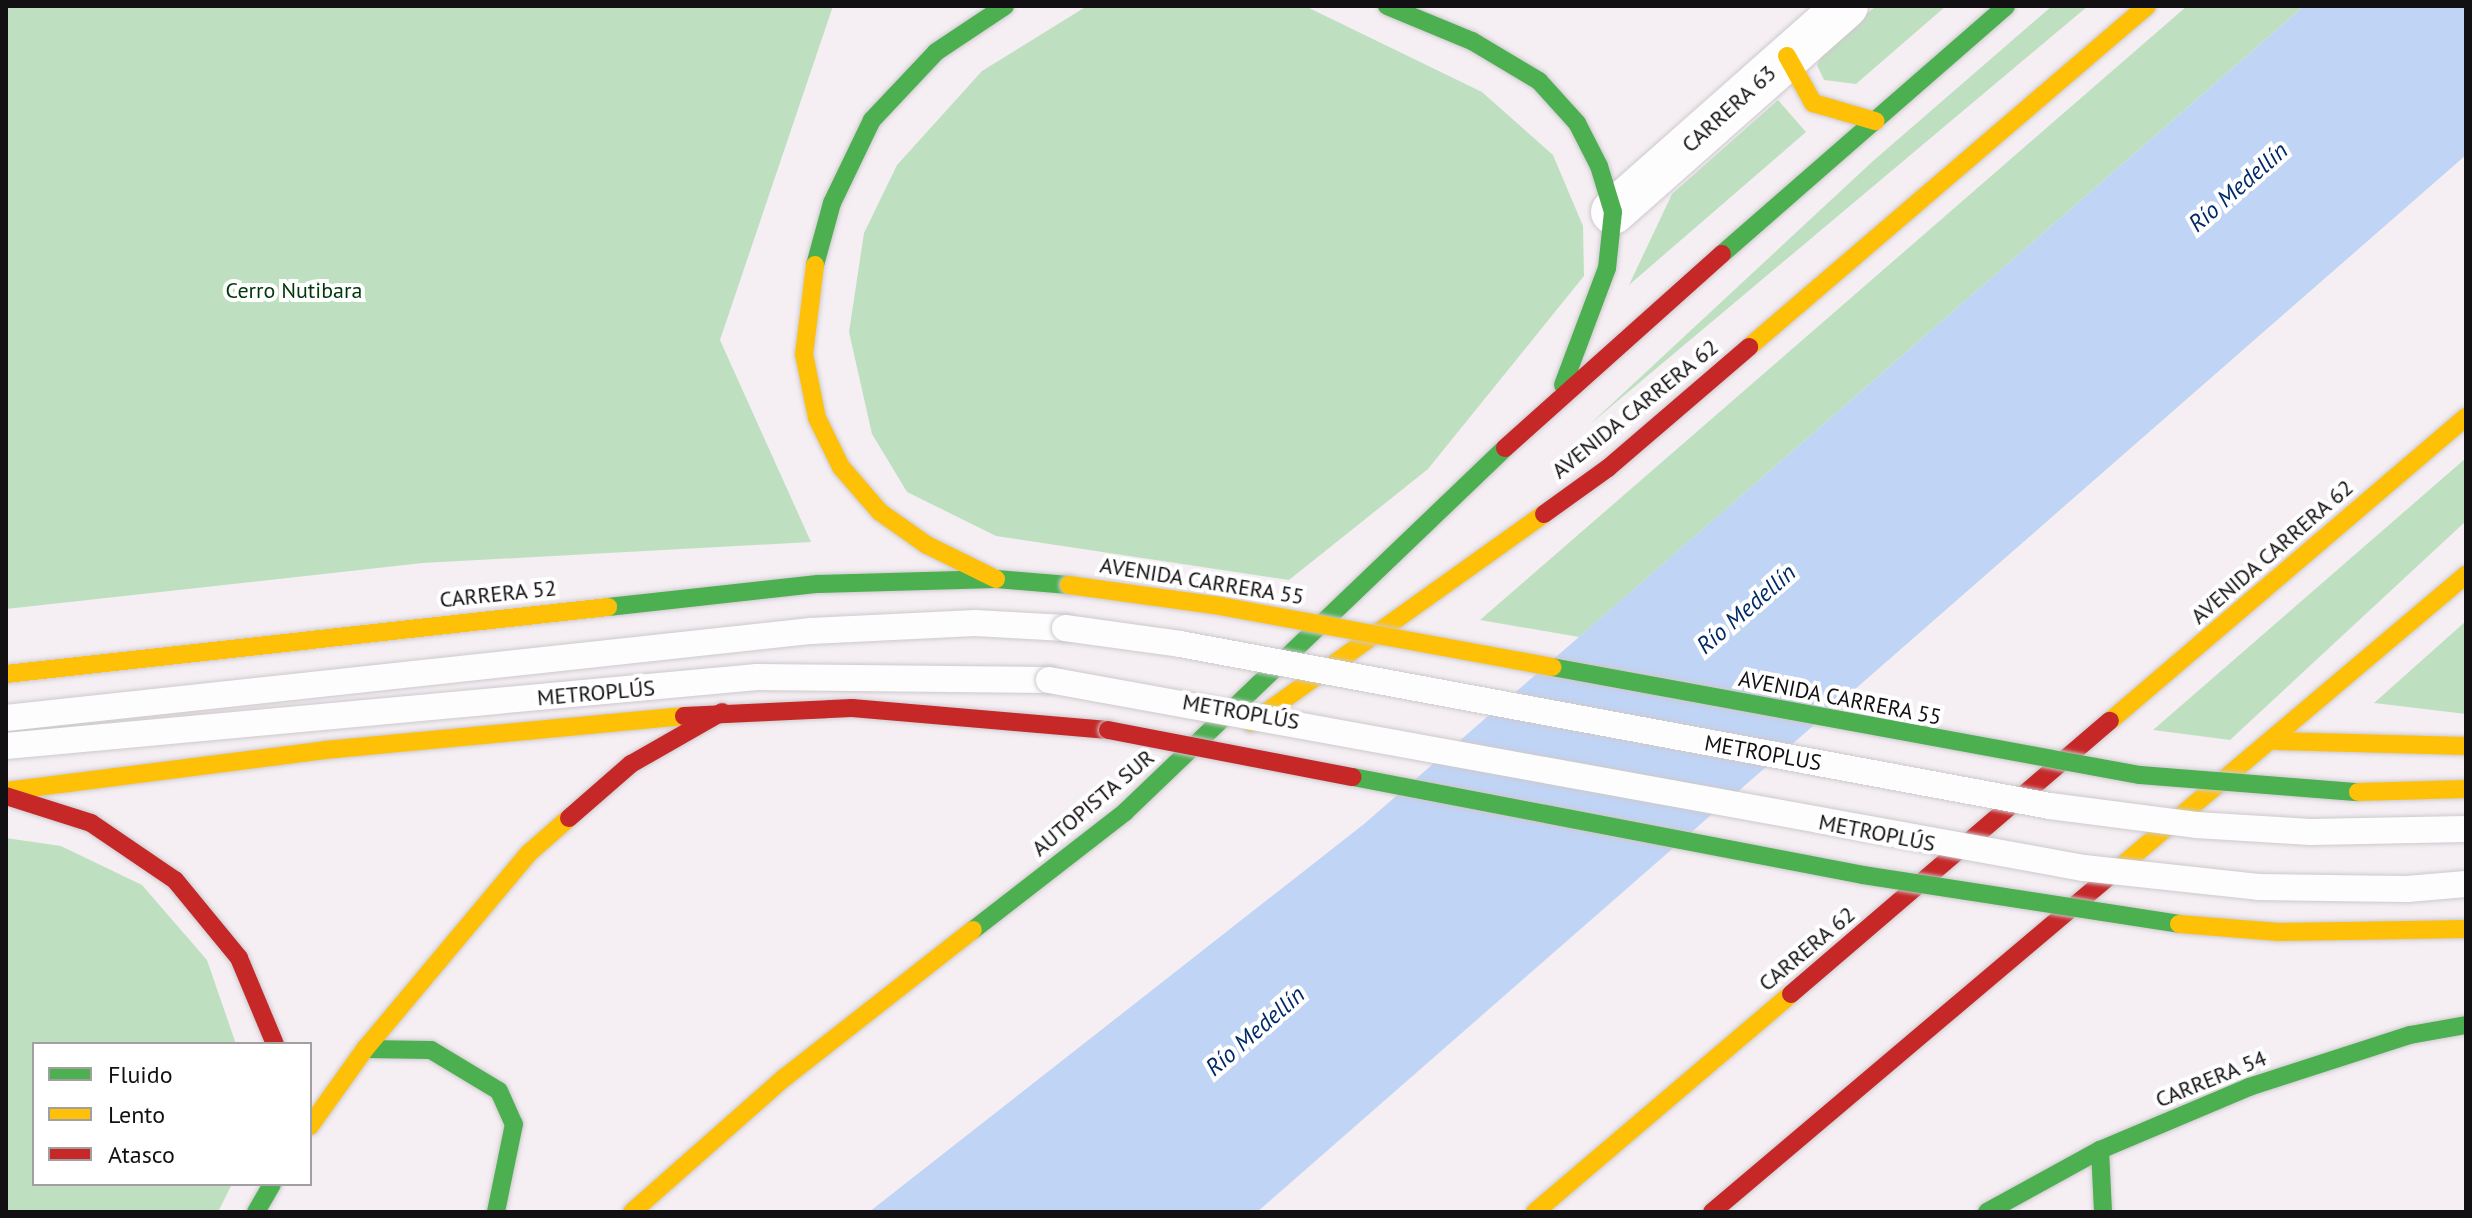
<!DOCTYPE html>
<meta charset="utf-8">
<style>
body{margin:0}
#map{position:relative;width:2472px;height:1218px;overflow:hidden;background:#f5eff4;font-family:"PT Sans",sans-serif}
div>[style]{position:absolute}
.green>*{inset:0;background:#bfe0c0}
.water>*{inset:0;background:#c0d4f5}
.roads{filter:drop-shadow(0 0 2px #cdc9cd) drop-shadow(0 0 2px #cdc9cd)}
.lane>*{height:26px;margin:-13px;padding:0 13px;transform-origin:13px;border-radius:13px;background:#fefdfd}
.street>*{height:44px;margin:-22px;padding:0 22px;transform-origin:22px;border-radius:22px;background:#fefdfd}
.fast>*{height:18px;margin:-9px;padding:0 9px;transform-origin:9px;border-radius:9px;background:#4caf50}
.slow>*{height:18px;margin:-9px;padding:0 9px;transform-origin:9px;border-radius:9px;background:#ffc107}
.jam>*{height:18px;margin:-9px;padding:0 9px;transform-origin:9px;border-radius:9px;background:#c62828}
.bridges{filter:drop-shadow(0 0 2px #cdc9cd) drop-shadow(0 0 2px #cdc9cd)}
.lane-bridge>*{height:26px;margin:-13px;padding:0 13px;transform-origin:13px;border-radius:13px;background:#fefdfd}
.fast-bridge>*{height:18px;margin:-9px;padding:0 9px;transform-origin:9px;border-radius:9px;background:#4caf50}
.slow-bridge>*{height:18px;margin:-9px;padding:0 9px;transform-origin:9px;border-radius:9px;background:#ffc107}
.jam-bridge>*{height:18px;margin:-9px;padding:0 9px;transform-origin:9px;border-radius:9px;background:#c62828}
span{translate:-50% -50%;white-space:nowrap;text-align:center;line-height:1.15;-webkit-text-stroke:8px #fff;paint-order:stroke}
.street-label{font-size:22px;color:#131013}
.park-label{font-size:22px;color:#00370b}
.water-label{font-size:24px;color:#002967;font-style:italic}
.frame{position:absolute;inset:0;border:8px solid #131013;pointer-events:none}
.legend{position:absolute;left:32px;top:1042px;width:280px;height:144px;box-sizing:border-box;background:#fff;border:2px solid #a19fa1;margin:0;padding:10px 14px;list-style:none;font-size:24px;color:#131013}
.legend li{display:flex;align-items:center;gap:16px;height:40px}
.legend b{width:40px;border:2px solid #a19fa1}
</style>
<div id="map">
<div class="green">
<i style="clip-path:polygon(6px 6px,833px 6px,720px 340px,811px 542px,423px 563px,6px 609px)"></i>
<i style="clip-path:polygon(1087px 6px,1305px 6px,1482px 92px,1553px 155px,1583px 226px,1584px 276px,1428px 469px,1289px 580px,996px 536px,907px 492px,872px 434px,849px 332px,864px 233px,897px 165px,982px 71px)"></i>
<i style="clip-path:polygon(1876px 6px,1946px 6px,1856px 84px,1824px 80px,1817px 65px,1826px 48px)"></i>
<i style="clip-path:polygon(2052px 6px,2088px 6px,1589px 425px,1873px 161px)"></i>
<i style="clip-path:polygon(2187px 6px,2304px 6px,1579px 637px,1480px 620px)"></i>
<i style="clip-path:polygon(1778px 100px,1806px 132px,1629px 285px,1672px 194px)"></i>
<i style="clip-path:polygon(2466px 458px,2466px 521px,2230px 740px,2153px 730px)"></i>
<i style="clip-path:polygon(2466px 621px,2466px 714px,2374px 703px)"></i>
<i style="clip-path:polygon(6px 838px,61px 846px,142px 885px,207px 960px,236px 1044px,34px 1044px,34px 1184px,232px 1184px,218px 1212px,6px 1212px)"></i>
</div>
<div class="water">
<i style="clip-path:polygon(2304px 6px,2466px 6px,2466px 155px,1257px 1212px,869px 1212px,1364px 824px)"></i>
</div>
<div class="roads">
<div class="lane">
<i style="left:6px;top:718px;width:810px;rotate:-6.17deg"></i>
<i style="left:811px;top:631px;width:164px;rotate:-2.8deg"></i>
<i style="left:975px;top:623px;width:90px;rotate:3.2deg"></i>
<i style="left:6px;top:746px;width:754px;rotate:-5.25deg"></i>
<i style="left:757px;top:677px;width:292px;rotate:0.6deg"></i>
</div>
<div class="street">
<i style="left:1613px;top:212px;width:311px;rotate:-41.5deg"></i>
</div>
<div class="fast">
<i style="left:1387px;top:6px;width:92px;rotate:22.4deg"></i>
<i style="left:1472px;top:41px;width:78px;rotate:30.8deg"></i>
<i style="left:1539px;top:81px;width:57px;rotate:47.9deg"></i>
<i style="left:1577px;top:123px;width:48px;rotate:62.9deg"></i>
<i style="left:1599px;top:166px;width:48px;rotate:73.1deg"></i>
<i style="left:1613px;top:212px;width:56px;rotate:96.1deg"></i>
<i style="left:1607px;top:268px;width:125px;rotate:110.6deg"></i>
<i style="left:1722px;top:254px;width:377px;rotate:-41.1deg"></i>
<i style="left:815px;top:265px;width:64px;rotate:-74.7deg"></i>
<i style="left:832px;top:203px;width:92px;rotate:-64.3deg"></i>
<i style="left:872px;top:120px;width:93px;rotate:-46.7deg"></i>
<i style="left:936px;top:52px;width:83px;rotate:-33.7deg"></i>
<i style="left:608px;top:607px;width:211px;rotate:-6.3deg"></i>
<i style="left:818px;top:584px;width:178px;rotate:-1.6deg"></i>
<i style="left:996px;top:579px;width:73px;rotate:4.7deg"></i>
<i style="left:973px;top:930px;width:192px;rotate:-37.8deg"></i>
<i style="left:1125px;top:812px;width:526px;rotate:-43.77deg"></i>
<i style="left:365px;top:1049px;width:66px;rotate:0.9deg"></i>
<i style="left:431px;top:1050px;width:79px;rotate:31.1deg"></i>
<i style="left:499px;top:1091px;width:36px;rotate:66deg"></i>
<i style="left:514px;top:1124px;width:90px;rotate:101.6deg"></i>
<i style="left:2100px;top:1150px;width:62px;rotate:87.2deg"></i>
<i style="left:256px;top:1212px;width:32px;rotate:-60deg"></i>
<i style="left:1987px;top:1212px;width:129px;rotate:-28.8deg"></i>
<i style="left:2100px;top:1150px;width:162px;rotate:-22.9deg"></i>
<i style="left:2249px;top:1087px;width:169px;rotate:-17.9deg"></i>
<i style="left:2410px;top:1035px;width:57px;rotate:-10.1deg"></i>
</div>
<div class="slow">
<i style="left:1787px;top:56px;width:54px;rotate:61deg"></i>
<i style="left:1813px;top:103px;width:65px;rotate:16.2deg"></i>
<i style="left:815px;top:265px;width:90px;rotate:97deg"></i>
<i style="left:804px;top:354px;width:65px;rotate:78.5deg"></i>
<i style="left:817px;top:418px;width:55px;rotate:63.9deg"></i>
<i style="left:841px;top:467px;width:60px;rotate:49.1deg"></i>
<i style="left:880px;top:512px;width:57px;rotate:35.1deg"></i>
<i style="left:927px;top:545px;width:77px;rotate:26.2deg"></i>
<i style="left:1749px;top:347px;width:524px;rotate:-40.59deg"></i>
<i style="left:6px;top:674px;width:606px;rotate:-6.35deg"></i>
<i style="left:2110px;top:721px;width:468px;rotate:-40.5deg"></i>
<i style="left:1251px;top:723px;width:360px;rotate:-35.5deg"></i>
<i style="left:2276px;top:741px;width:190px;rotate:1.5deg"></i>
<i style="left:6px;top:791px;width:322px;rotate:-7.3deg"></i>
<i style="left:325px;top:750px;width:361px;rotate:-5.4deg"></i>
<i style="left:2113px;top:873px;width:462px;rotate:-40.2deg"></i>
<i style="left:310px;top:1126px;width:95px;rotate:-54.5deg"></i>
<i style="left:365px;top:1049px;width:256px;rotate:-50.1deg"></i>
<i style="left:529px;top:853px;width:53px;rotate:-41.2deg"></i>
<i style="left:632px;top:1212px;width:203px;rotate:-41.4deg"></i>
<i style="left:784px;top:1078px;width:240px;rotate:-38.1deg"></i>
<i style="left:1535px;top:1212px;width:336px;rotate:-40.4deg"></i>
</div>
<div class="jam">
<i style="left:1505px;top:448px;width:291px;rotate:-41.8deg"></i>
<i style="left:1544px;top:514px;width:79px;rotate:-35.7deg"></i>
<i style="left:1608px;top:468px;width:186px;rotate:-40.6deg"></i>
<i style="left:684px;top:716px;width:168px;rotate:-2.7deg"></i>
<i style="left:852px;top:708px;width:257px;rotate:4.9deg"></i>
<i style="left:6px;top:796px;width:89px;rotate:17.6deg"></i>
<i style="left:91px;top:823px;width:102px;rotate:34.2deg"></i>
<i style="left:175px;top:880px;width:101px;rotate:50.6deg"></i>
<i style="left:239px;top:958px;width:93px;rotate:67.3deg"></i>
<i style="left:569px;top:818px;width:82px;rotate:-41.1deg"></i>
<i style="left:631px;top:764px;width:105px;rotate:-29.7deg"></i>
<i style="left:1791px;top:994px;width:420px;rotate:-40.6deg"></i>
<i style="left:1712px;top:1212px;width:525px;rotate:-40.21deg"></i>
</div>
</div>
<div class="bridges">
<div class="lane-bridge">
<i style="left:1065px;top:628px;width:116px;rotate:7.9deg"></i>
<i style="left:1180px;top:644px;width:885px;rotate:10.55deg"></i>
<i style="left:2050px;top:806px;width:147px;rotate:7.4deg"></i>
<i style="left:2196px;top:825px;width:115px;rotate:3.5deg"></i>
<i style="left:2311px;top:832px;width:155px;rotate:-1.1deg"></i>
<i style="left:1049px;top:680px;width:1052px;rotate:10.3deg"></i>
<i style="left:2084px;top:868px;width:175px;rotate:6.2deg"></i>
<i style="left:2258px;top:887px;width:149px;rotate:0.8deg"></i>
<i style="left:2407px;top:889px;width:59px;rotate:-4.8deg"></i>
</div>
<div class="fast-bridge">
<i style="left:1552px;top:667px;width:598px;rotate:10.41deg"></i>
<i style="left:2140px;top:775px;width:219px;rotate:4.5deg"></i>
<i style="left:1353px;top:777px;width:519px;rotate:10.88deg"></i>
<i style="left:1863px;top:875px;width:320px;rotate:8.8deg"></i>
</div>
<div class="slow-bridge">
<i style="left:1069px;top:585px;width:152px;rotate:7.9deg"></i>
<i style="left:1220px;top:606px;width:338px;rotate:10.4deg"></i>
<i style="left:2358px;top:792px;width:108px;rotate:-1.6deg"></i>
<i style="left:2179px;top:924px;width:100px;rotate:4.6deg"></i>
<i style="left:2279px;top:932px;width:187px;rotate:-0.9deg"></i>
</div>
<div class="jam-bridge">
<i style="left:1108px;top:730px;width:249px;rotate:10.9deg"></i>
</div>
</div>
<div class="street-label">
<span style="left:1729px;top:109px;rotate:-42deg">CARRERA 63</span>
<span style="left:1635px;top:409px;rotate:-39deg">AVENIDA CARRERA 62</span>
<span style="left:2272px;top:552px;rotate:-41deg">AVENIDA CARRERA 62</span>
<span style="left:1202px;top:581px;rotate:9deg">AVENIDA CARRERA 55</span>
<span style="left:498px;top:594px;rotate:-6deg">CARRERA 52</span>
<span style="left:596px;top:693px;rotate:-5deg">METROPLÚS</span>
<span style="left:1840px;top:698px;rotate:11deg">AVENIDA CARRERA 55</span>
<span style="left:1241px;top:712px;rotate:10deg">METROPLÚS</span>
<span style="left:1763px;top:753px;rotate:10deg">METROPLUS</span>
<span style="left:1093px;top:803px;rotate:-40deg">AUTOPISTA SUR</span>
<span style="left:1877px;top:833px;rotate:11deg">METROPLÚS</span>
<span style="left:1807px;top:949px;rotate:-40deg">CARRERA 62</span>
<span style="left:2211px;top:1079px;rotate:-22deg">CARRERA 54</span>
</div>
<div class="park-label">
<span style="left:294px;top:291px">Cerro Nutibara</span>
</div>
<div class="water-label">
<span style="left:2238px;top:187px;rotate:-41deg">Río Medellín</span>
<span style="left:1746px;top:609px;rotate:-41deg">Río Medellín</span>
<span style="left:1255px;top:1031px;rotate:-41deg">Río Medellín</span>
</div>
<div class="frame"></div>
<ul class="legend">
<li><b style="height:10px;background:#4caf50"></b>Fluido</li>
<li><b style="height:10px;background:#ffc107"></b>Lento</li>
<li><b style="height:10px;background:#c62828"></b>Atasco</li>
</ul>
</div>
